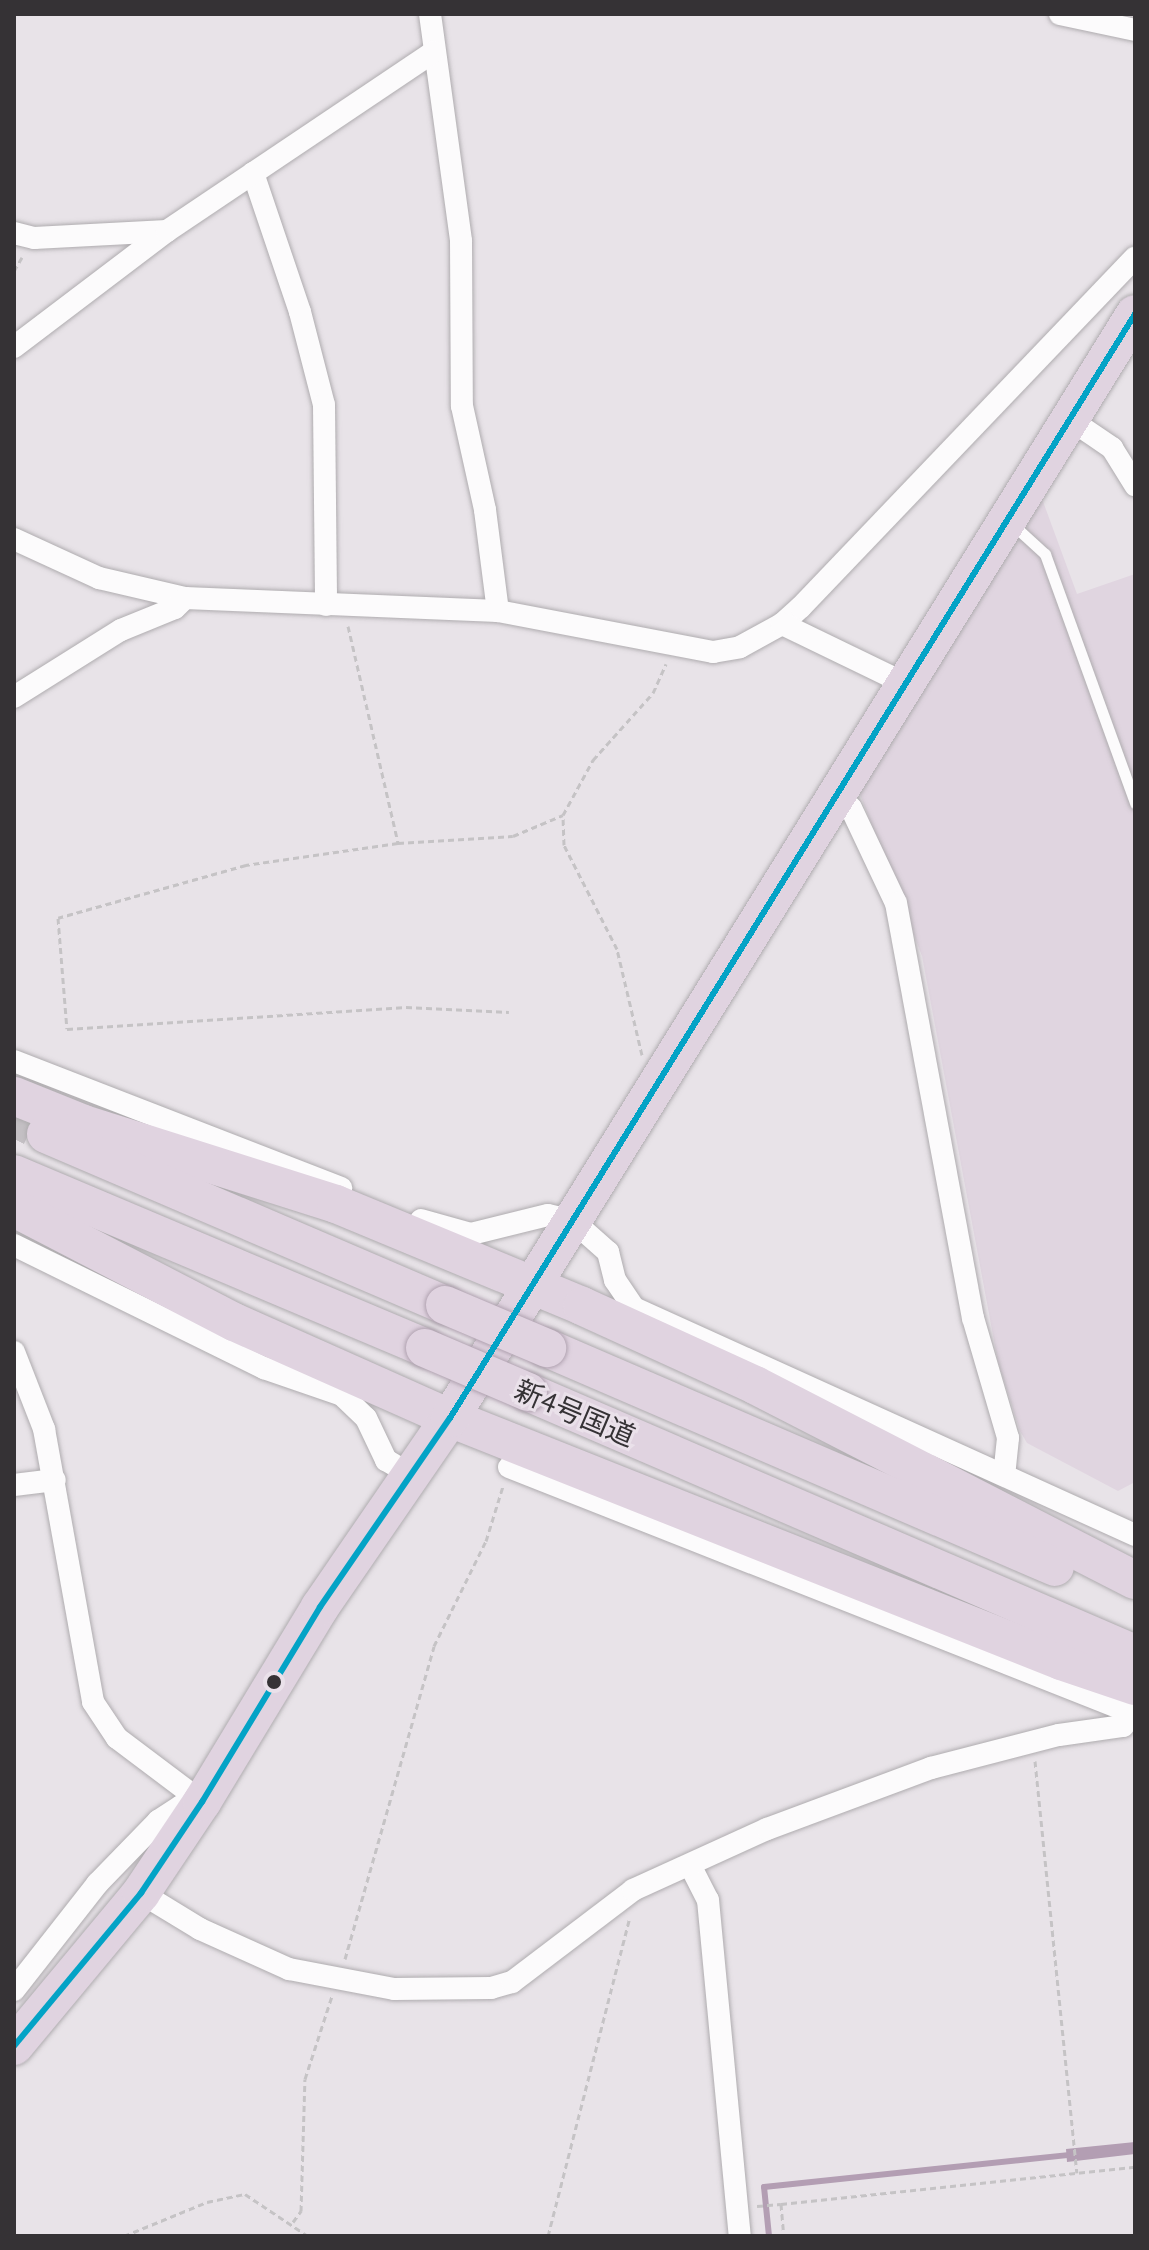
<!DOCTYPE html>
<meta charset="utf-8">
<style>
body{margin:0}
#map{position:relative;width:1149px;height:2250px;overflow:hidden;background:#e8e3e8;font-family:"PT Sans","Noto Sans JP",sans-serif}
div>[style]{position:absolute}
.built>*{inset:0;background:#e0d5e0}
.water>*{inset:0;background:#b39eb3}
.stream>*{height:6px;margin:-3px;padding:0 3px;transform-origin:3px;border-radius:3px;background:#b39eb3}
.street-tunnel>*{height:22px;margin-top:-11px;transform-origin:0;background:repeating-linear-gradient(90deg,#c4c0c4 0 22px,transparent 0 33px)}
.path>*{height:3px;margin-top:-1.5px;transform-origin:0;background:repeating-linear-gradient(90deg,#c5c3c5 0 6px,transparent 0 10px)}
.roads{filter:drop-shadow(0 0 2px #afacaf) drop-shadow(0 0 2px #afacaf)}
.lane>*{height:11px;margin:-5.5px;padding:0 5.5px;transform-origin:5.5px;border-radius:5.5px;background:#fcfbfc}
.street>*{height:22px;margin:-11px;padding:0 11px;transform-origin:11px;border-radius:11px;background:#fcfbfc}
.highway>*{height:38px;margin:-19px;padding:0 19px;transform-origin:19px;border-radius:19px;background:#e0d3e0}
.bridges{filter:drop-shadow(0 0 2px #b0a2b0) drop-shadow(0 0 2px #b0a2b0)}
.highway-bridge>*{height:38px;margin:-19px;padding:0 19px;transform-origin:19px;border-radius:19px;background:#e0d3e0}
.bus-1>*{height:6px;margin:-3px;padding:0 3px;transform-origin:3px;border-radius:3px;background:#03a3c6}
.dots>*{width:22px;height:22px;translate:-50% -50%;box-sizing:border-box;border:4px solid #eae1ea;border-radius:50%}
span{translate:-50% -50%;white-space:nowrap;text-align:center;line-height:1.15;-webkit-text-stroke:6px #eae1ea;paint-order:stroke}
.street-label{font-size:28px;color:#353235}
.frame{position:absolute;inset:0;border:16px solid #353235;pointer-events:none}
</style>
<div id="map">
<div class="built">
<i style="clip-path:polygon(1041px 496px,1077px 594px,1135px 574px,1135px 1482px,1118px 1491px,1027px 1443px,1020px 1431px,998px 1362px,922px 956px,858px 789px)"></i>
</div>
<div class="water">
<i style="clip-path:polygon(1135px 2142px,1135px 2154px,1067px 2162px,1066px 2149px)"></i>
</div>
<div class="stream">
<i style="left:769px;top:2236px;width:49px;rotate:-95.8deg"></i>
<i style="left:764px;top:2187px;width:305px;rotate:-6deg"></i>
</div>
<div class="street-tunnel">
<i style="left:14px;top:1139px;width:49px;rotate:-63.4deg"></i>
</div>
<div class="path">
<i style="left:14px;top:271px;width:16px;rotate:-60deg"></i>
<i style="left:348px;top:626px;width:223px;rotate:77deg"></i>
<i style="left:398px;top:843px;width:115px;rotate:-3.5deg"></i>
<i style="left:513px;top:836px;width:54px;rotate:-22.8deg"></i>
<i style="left:398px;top:843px;width:154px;rotate:171.8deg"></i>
<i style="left:246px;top:865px;width:195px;rotate:164.3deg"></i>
<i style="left:58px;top:918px;width:111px;rotate:85.4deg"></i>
<i style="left:67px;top:1029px;width:340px;rotate:-3.7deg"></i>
<i style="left:406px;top:1007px;width:103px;rotate:2.8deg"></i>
<i style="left:642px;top:1055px;width:109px;rotate:-103.3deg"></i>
<i style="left:617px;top:949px;width:117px;rotate:-117deg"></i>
<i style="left:564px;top:845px;width:30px;rotate:-92deg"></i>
<i style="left:563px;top:815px;width:63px;rotate:-61.4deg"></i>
<i style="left:593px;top:760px;width:90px;rotate:-48.2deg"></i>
<i style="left:653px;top:693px;width:32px;rotate:-66deg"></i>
<i style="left:1035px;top:1761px;width:414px;rotate:84.2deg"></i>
<i style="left:345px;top:1959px;width:325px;rotate:-74.1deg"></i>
<i style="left:434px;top:1646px;width:117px;rotate:-63.7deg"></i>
<i style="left:486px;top:1541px;width:58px;rotate:-72.8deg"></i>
<i style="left:781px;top:2204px;width:356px;rotate:-6deg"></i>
<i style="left:757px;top:2206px;width:24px;rotate:-5deg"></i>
<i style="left:781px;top:2204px;width:32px;rotate:85deg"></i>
<i style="left:293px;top:2222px;width:14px;rotate:-54deg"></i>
<i style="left:301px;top:2211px;width:132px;rotate:-88.3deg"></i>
<i style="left:305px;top:2079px;width:87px;rotate:-72deg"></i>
<i style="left:124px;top:2236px;width:90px;rotate:-22.3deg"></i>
<i style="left:207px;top:2202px;width:39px;rotate:-12deg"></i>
<i style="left:245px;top:2194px;width:76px;rotate:33.7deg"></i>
<i style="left:548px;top:2236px;width:329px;rotate:-75.6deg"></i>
</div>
<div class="roads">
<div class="lane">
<i style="left:1011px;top:523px;width:46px;rotate:42.4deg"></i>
<i style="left:1045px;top:554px;width:265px;rotate:70.1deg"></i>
</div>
<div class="street">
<i style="left:430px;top:14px;width:229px;rotate:82.2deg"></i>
<i style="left:461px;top:241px;width:165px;rotate:89.7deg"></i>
<i style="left:462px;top:406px;width:107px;rotate:77.5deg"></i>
<i style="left:485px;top:510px;width:102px;rotate:82.7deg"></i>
<i style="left:1060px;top:14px;width:77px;rotate:12deg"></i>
<i style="left:253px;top:173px;width:147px;rotate:71.3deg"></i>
<i style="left:300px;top:312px;width:96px;rotate:75.5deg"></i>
<i style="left:324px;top:405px;width:200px;rotate:89.4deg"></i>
<i style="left:14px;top:233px;width:21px;rotate:14deg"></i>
<i style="left:34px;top:238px;width:133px;rotate:-3deg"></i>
<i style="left:14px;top:347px;width:192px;rotate:-37.2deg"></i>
<i style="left:167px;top:231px;width:321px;rotate:-33.9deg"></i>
<i style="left:1071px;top:420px;width:50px;rotate:34.3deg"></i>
<i style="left:1112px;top:448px;width:44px;rotate:58.1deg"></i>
<i style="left:14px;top:539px;width:94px;rotate:24.6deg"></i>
<i style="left:99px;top:578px;width:88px;rotate:13.1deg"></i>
<i style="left:185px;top:598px;width:313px;rotate:2.4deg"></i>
<i style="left:498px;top:611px;width:219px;rotate:10.8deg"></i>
<i style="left:713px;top:652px;width:27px;rotate:-10deg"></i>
<i style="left:740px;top:647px;width:48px;rotate:-28.7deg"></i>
<i style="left:782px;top:624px;width:25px;rotate:-42deg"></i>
<i style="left:801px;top:607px;width:483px;rotate:-46.3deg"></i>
<i style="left:782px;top:624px;width:138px;rotate:25.8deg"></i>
<i style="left:14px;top:697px;width:126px;rotate:-32.1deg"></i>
<i style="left:121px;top:630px;width:58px;rotate:-22.2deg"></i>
<i style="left:175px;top:608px;width:14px;rotate:-45deg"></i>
<i style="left:835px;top:791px;width:23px;rotate:47deg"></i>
<i style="left:851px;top:808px;width:105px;rotate:64.7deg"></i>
<i style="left:896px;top:903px;width:422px;rotate:79.5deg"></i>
<i style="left:973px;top:1318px;width:125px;rotate:73.7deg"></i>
<i style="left:1008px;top:1438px;width:36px;rotate:96deg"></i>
<i style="left:14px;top:1061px;width:351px;rotate:21.2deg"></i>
<i style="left:421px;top:1220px;width:52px;rotate:15.6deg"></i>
<i style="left:471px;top:1234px;width:79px;rotate:-13.9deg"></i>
<i style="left:548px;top:1215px;width:26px;rotate:13deg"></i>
<i style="left:573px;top:1221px;width:47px;rotate:41.5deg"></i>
<i style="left:608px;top:1252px;width:29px;rotate:76deg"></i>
<i style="left:615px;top:1280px;width:34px;rotate:56deg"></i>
<i style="left:634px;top:1308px;width:550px;rotate:24.37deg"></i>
<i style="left:14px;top:1245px;width:279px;rotate:26.2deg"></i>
<i style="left:264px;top:1368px;width:83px;rotate:19.1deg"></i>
<i style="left:342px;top:1395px;width:33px;rotate:44deg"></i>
<i style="left:366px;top:1418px;width:47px;rotate:64.5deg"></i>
<i style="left:386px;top:1460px;width:29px;rotate:31deg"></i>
<i style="left:14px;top:1352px;width:83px;rotate:68.7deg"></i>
<i style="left:44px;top:1429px;width:277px;rotate:79.8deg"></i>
<i style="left:93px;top:1702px;width:43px;rotate:56.3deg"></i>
<i style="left:117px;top:1738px;width:106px;rotate:37deg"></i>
<i style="left:509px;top:1467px;width:673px;rotate:21.53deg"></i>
<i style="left:14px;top:1485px;width:41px;rotate:-7deg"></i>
<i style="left:691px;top:1867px;width:37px;rotate:63deg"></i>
<i style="left:708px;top:1900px;width:338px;rotate:84.6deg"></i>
<i style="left:141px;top:1893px;width:69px;rotate:31.4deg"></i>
<i style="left:200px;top:1929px;width:98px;rotate:24.2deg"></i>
<i style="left:289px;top:1969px;width:107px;rotate:10.8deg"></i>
<i style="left:394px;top:1989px;width:97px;rotate:-0.6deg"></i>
<i style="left:491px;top:1988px;width:22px;rotate:-16deg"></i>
<i style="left:512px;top:1982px;width:152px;rotate:-37.2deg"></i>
<i style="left:633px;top:1890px;width:147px;rotate:-24.5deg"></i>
<i style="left:767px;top:1829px;width:175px;rotate:-20.4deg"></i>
<i style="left:931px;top:1768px;width:132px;rotate:-14.5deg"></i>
<i style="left:1059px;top:1735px;width:65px;rotate:-8deg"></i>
<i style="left:1123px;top:1726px;width:27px;rotate:-70deg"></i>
<i style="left:14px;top:1990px;width:135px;rotate:-51.9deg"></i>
<i style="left:97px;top:1884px;width:88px;rotate:-45.9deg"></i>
<i style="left:158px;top:1821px;width:27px;rotate:-33deg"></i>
<i style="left:181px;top:1806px;width:19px;rotate:-12deg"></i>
</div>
<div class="highway">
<i style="left:14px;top:1096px;width:75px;rotate:21.8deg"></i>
<i style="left:84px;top:1124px;width:264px;rotate:17.6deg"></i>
<i style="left:336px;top:1204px;width:266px;rotate:22.5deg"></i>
<i style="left:582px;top:1306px;width:190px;rotate:24.5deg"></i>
<i style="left:755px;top:1385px;width:427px;rotate:27.2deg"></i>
<i style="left:46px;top:1134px;width:434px;rotate:23.2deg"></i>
<i style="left:14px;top:1174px;width:446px;rotate:22.9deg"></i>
<i style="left:14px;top:1208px;width:248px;rotate:27.4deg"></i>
<i style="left:234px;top:1322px;width:236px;rotate:24deg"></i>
<i style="left:450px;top:1418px;width:658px;rotate:21.69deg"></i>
<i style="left:1061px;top:1661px;width:78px;rotate:18.7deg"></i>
<i style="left:547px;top:1348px;width:553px;rotate:23.32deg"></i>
<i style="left:528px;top:1392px;width:661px;rotate:23.35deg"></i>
<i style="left:14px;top:2046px;width:199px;rotate:-50.3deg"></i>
<i style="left:141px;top:1893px;width:110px;rotate:-56.2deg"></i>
<i style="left:202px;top:1802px;width:228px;rotate:-58.8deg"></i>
<i style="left:320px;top:1607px;width:229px;rotate:-55.5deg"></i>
<i style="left:450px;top:1418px;width:1299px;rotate:-58.18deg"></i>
</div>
</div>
<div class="bridges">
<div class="highway-bridge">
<i style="left:445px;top:1305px;width:111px;rotate:22.9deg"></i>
<i style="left:425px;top:1348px;width:112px;rotate:23.1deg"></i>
</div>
</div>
<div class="bus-1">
<i style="left:14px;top:2046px;width:199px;rotate:-50.3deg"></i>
<i style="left:141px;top:1893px;width:110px;rotate:-56.2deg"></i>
<i style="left:202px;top:1802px;width:228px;rotate:-58.8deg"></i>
<i style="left:320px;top:1607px;width:229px;rotate:-55.5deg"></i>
<i style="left:450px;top:1418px;width:1299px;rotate:-58.18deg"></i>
</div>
<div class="dots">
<i style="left:274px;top:1682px;background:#353235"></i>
</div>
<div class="street-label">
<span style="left:575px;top:1413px;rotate:23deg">新4号国道</span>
</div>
<div class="frame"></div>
</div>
